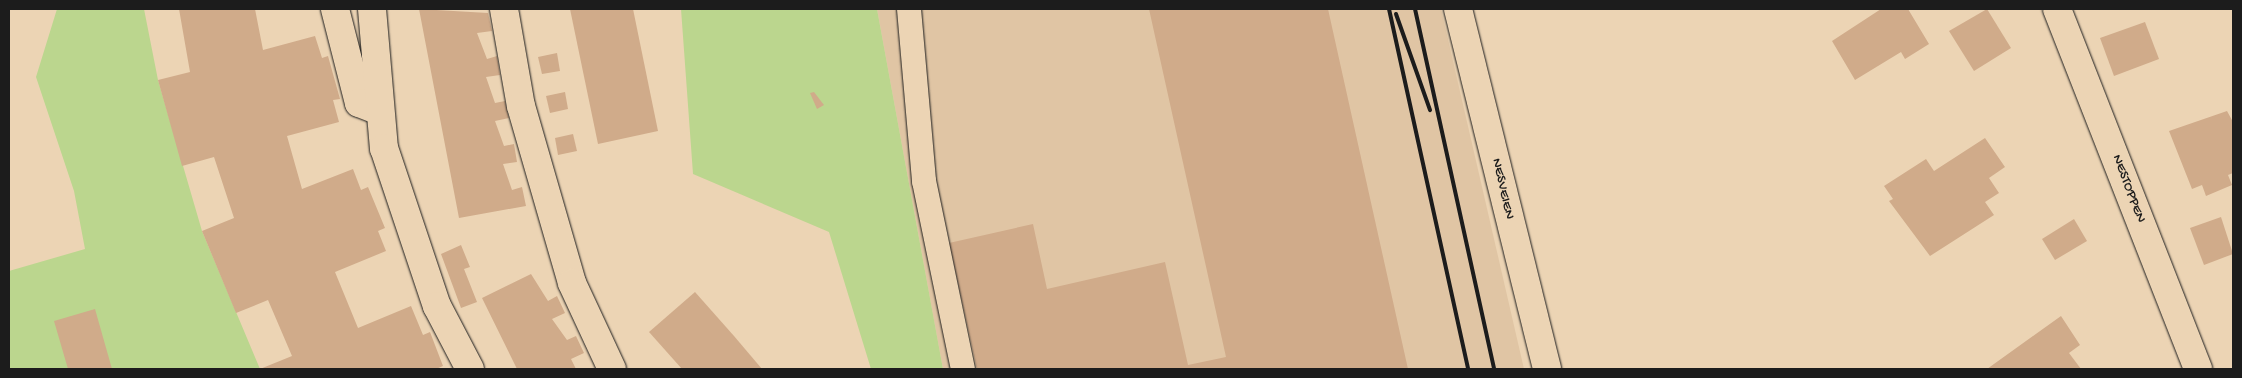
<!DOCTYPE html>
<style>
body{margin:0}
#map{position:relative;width:2242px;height:378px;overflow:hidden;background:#ecd4b4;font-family:"Gochi Hand",sans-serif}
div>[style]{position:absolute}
.built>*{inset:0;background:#e0c5a4}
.green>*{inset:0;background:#bbd68e}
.building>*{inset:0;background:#d0ab8a}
.roads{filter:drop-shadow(0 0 1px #1c1c1c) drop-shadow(0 0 1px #1c1c1c)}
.service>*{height:24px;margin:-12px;padding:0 12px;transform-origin:12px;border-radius:12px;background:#ecd4b4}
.minor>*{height:28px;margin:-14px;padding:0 14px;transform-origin:14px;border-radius:14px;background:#ecd4b4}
.tertiary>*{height:28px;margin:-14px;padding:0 14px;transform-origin:14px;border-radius:14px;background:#ecd4b4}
.rail>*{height:4px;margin:-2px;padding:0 2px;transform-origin:2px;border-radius:2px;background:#1c1c1c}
span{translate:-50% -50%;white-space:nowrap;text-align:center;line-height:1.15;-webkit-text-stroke:4px #ecd4b4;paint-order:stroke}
.street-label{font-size:14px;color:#1c1c1c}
.frame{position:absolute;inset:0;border:10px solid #1c1c1c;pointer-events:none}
</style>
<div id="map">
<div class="built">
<i style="clip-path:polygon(877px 9px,1441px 9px,1524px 369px,943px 369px)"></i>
</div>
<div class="green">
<i style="clip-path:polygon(57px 9px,144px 9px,158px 80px,202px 231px,260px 369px,9px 369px,9px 271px,85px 249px,74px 191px,36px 77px)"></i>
<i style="clip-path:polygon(681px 9px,877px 9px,943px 369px,871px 369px,829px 232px,693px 174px)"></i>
</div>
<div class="building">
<i style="clip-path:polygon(179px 9px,255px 9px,263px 50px,315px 36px,322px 58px,328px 56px,340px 99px,333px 100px,339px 122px,287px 136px,302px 189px,353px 169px,361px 190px,368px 187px,385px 228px,378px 231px,386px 251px,335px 272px,358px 328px,411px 306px,423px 335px,430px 332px,443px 366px,436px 369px,260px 369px,292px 356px,268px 300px,236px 313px,202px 231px,234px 218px,214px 157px,182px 166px,158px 80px,190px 72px)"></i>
<i style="clip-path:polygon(419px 9px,488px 13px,492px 31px,477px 33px,487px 59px,497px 56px,500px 75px,486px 77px,495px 103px,505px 101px,509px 118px,495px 121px,504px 146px,514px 144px,517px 162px,503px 164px,512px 190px,522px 187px,526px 206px,459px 218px)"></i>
<i style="clip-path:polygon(570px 9px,633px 9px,658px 131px,598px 144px)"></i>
<i style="clip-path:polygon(1149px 9px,1328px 9px,1408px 369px,977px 369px,949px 243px,1033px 224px,1047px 289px,1165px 262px,1188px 365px,1226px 357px)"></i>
<i style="clip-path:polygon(1881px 9px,1908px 9px,1929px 44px,1905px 59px,1901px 52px,1855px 80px,1832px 41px)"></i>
<i style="clip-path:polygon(1987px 9px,2011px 48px,1974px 71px,1949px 31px)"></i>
<i style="clip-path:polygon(2145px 22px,2159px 59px,2114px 76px,2100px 38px)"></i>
<i style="clip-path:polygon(557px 53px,560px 71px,542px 74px,538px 57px)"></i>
<i style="clip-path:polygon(565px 92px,568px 109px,550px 113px,546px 96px)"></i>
<i style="clip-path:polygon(814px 92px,824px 105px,817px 109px,810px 93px)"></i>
<i style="clip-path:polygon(2227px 111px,2233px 122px,2233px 173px,2228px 175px,2232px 185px,2206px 196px,2202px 185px,2192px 189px,2169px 131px)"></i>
<i style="clip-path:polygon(573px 134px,577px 151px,558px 155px,555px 138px)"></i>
<i style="clip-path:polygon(1985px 138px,2005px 167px,1989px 178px,1999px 193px,1985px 202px,1994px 215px,1930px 256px,1889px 201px,1893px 199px,1884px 186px,1926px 159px,1934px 171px)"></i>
<i style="clip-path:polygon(2221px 217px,2233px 254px,2204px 265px,2190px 228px)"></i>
<i style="clip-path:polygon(2074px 219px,2087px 241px,2055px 260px,2042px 239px)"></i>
<i style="clip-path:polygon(461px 245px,470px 267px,464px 269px,477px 302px,461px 308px,441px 254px)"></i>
<i style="clip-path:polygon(531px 274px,548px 301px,557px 296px,565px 313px,552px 319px,567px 340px,576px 336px,584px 353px,571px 359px,576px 369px,517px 369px,482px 298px)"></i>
<i style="clip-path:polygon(695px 292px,734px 336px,762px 369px,682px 369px,649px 332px)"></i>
<i style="clip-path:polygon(95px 309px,112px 369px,68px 369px,54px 321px)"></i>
<i style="clip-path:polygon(2061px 316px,2080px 345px,2069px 353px,2081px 369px,1987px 369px)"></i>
</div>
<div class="roads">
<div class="service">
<i style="left:909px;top:9px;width:173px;rotate:85deg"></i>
<i style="left:924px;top:181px;width:192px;rotate:78.3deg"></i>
</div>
<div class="minor">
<i style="left:335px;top:9px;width:97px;rotate:75.7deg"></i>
<i style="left:359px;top:103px;width:22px;rotate:21deg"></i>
<i style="left:372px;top:9px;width:140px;rotate:85.1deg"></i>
<i style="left:384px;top:148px;width:167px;rotate:71.5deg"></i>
<i style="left:437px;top:306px;width:71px;rotate:62.4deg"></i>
<i style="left:504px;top:9px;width:98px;rotate:80.1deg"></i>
<i style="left:521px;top:106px;width:184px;rotate:73.9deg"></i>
<i style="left:572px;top:283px;width:95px;rotate:65.1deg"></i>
<i style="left:2057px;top:9px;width:387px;rotate:68.6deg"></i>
</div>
<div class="tertiary">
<i style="left:1458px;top:9px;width:371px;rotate:76.1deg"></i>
</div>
</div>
<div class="rail">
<i style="left:1389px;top:9px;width:369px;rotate:77.6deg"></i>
<i style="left:1415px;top:9px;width:369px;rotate:77.6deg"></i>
<i style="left:1396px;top:14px;width:102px;rotate:70.5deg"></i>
</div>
<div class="street-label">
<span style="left:1502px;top:189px;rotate:77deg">NESVEIEN</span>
<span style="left:2128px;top:189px;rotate:69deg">NESTOPPEN</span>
</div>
<div class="frame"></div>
</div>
